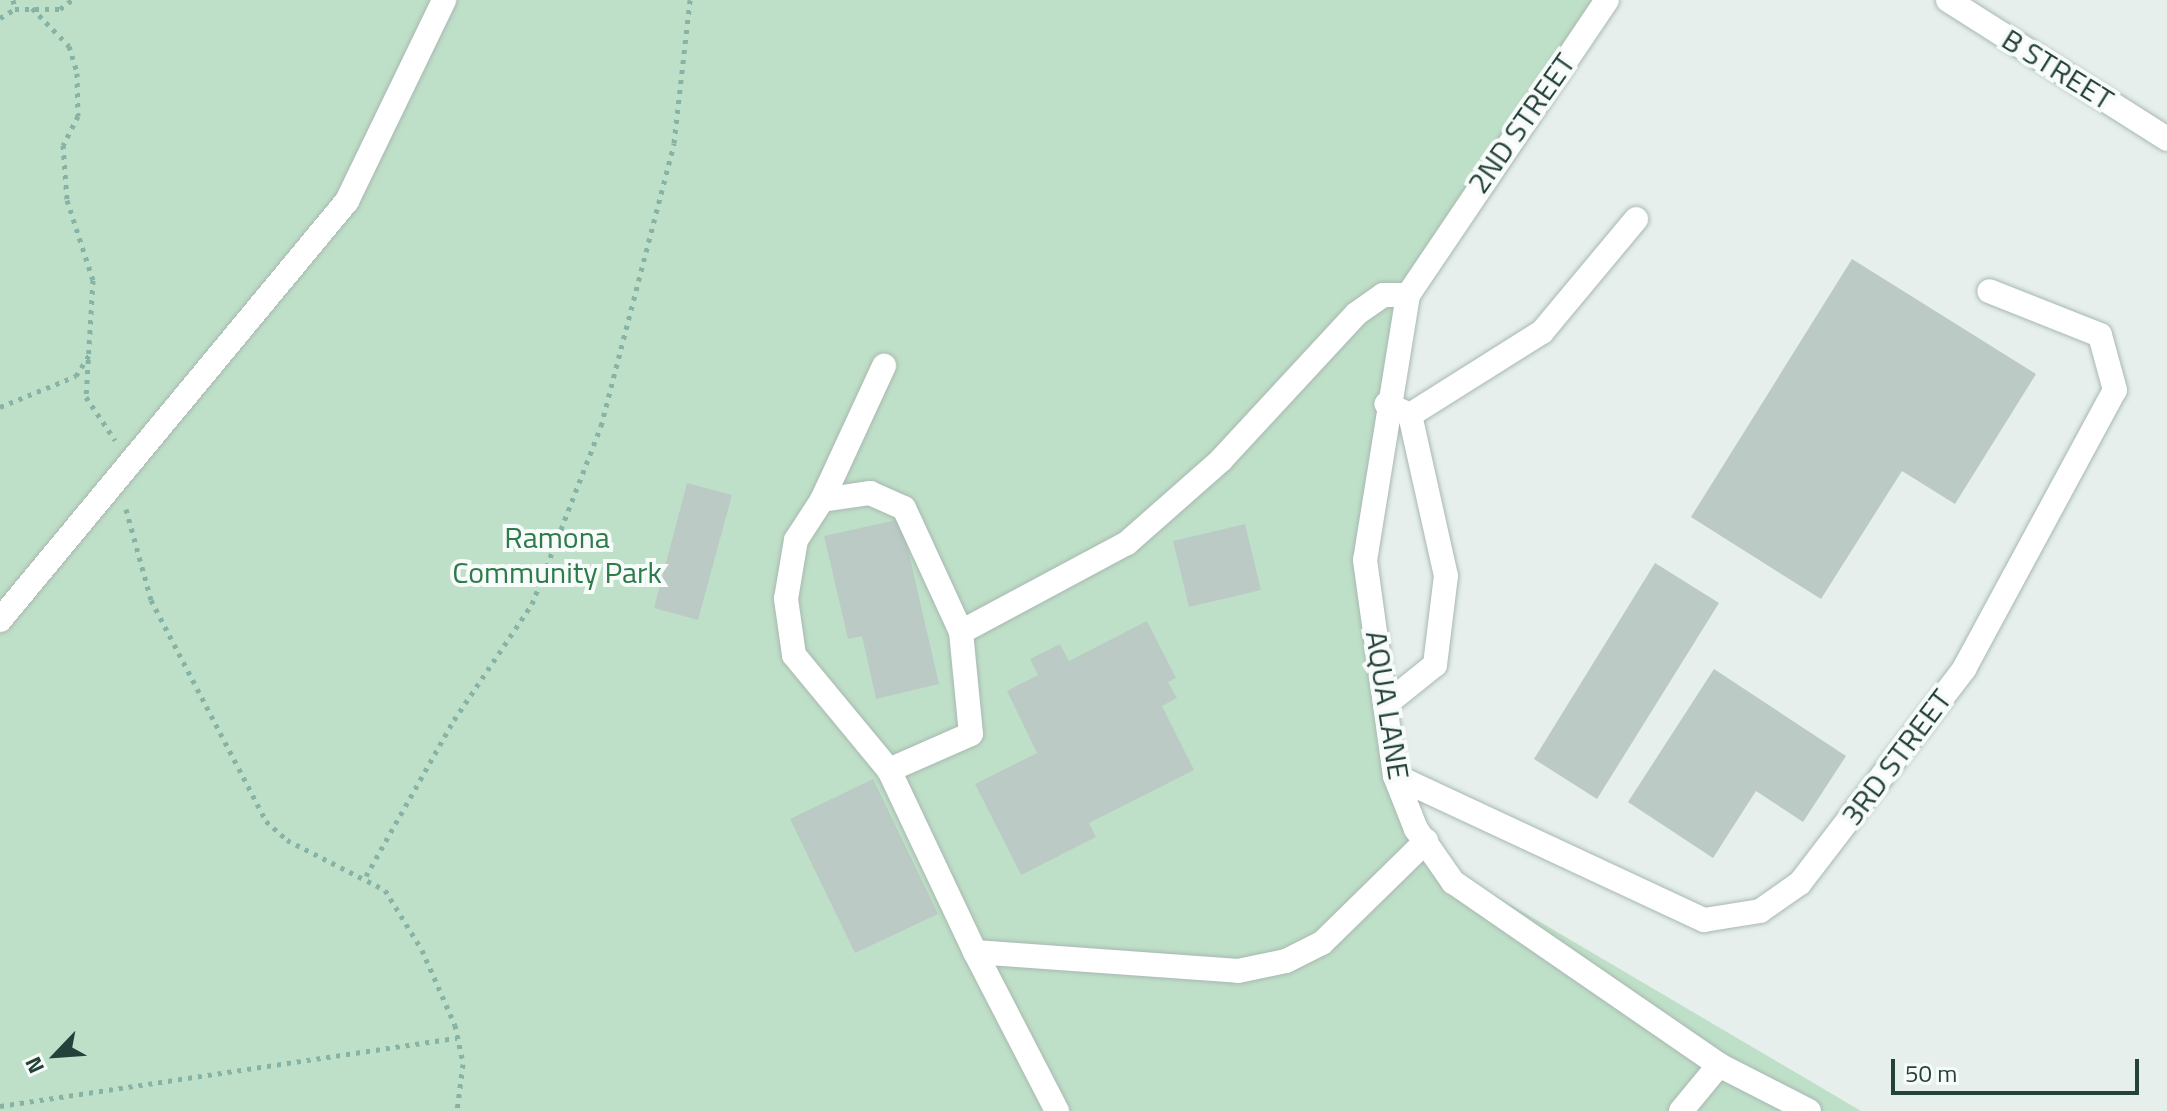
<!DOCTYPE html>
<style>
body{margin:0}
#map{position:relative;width:2167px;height:1111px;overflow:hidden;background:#e6efeb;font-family:"Titillium Web",sans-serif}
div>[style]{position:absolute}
.green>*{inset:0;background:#bfe0c8}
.building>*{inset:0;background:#bbcac4}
.path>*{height:5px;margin-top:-2.5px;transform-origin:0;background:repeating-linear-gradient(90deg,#86b3a5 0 4px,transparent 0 10px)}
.roads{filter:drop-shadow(0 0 2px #a8b8b2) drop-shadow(0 0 2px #a8b8b2)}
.minor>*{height:24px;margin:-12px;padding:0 12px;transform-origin:12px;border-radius:12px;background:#fff}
span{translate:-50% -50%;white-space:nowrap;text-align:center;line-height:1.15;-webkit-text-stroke:8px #f7fbf9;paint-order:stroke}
.street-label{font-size:30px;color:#24423a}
.park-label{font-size:30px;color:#2d7a4b}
.north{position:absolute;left:16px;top:1015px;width:80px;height:80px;-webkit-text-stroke:6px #f7fbf9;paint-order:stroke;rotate:245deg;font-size:22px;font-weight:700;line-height:32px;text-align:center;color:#24423a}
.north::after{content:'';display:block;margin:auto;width:28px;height:36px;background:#24423a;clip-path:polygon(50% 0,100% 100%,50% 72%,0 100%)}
.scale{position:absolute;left:1891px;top:1059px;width:248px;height:36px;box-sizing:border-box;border:4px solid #24423a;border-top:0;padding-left:10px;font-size:24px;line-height:28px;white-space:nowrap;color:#24423a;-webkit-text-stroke:6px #f7fbf9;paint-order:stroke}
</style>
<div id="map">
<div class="green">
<i style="clip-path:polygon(0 0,1599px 0,1407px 291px,1366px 517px,1399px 790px,1462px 876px,1861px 1111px,0 1111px)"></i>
</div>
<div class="building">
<i style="clip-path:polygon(1852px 259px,2036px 374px,1955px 504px,1902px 471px,1821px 599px,1691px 517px)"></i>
<i style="clip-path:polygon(687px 483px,732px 495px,698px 620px,654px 608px)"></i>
<i style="clip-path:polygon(901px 519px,939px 684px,876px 699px,862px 636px,848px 639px,824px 536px)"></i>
<i style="clip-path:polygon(1245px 524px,1261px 590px,1189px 607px,1173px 541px)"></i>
<i style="clip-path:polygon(1655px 563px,1719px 603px,1597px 799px,1534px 759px)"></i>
<i style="clip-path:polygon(1147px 621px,1176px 678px,1168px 682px,1177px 698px,1162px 706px,1194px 770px,1089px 823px,1096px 837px,1021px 875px,975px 784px,1037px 753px,1007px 691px,1038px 675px,1030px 659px,1060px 644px,1069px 661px)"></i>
<i style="clip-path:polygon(1714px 669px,1846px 756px,1803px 822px,1756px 791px,1713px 858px,1628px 802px)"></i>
<i style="clip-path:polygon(873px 779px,938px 914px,855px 953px,790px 819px)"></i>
</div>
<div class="path">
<i style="left:13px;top:0;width:9px;rotate:77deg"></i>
<i style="left:32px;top:8px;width:53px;rotate:45.8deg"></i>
<i style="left:69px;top:46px;width:28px;rotate:73deg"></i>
<i style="left:77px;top:73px;width:43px;rotate:88.7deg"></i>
<i style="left:78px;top:116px;width:33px;rotate:117deg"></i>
<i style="left:63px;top:145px;width:55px;rotate:85.8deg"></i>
<i style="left:67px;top:200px;width:84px;rotate:72deg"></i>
<i style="left:93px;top:280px;width:117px;rotate:93.4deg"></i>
<i style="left:86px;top:397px;width:52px;rotate:56deg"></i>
<i style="left:0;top:18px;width:17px;rotate:-31deg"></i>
<i style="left:15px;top:9px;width:45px"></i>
<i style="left:60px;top:9px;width:15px;rotate:-37deg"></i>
<i style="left:0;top:407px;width:82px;rotate:-22.2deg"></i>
<i style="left:76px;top:376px;width:26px;rotate:-58deg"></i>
<i style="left:126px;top:509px;width:94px;rotate:74.6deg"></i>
<i style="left:151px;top:600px;width:249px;rotate:62.5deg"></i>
<i style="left:266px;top:821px;width:28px;rotate:42deg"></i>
<i style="left:287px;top:840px;width:110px;rotate:27deg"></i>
<i style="left:385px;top:890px;width:70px;rotate:58.3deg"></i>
<i style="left:422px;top:950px;width:82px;rotate:66.3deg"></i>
<i style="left:455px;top:1025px;width:40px;rotate:78deg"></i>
<i style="left:463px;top:1064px;width:47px;rotate:97.3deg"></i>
<i style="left:366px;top:876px;width:179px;rotate:-60.6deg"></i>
<i style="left:454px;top:720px;width:140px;rotate:-56.1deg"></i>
<i style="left:532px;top:604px;width:191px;rotate:-68.8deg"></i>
<i style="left:601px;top:426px;width:292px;rotate:-75.5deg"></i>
<i style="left:674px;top:143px;width:144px;rotate:-83.6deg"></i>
<i style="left:0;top:1106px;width:462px;rotate:-8.5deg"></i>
</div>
<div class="roads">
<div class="minor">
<i style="left:1607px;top:0;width:356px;rotate:124deg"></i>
<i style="left:1408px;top:295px;width:268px;rotate:99.2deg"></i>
<i style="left:1365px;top:560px;width:218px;rotate:82.1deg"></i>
<i style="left:1395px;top:776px;width:57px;rotate:68.4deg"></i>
<i style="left:1416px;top:829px;width:65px;rotate:55.1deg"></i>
<i style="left:1453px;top:882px;width:323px;rotate:34.5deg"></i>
<i style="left:1719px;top:1065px;width:101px;rotate:27.1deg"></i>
<i style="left:1948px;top:0;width:259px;rotate:32.4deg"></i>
<i style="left:1410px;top:415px;width:156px;rotate:-32.2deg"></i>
<i style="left:1542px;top:332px;width:147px;rotate:-50.2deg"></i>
<i style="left:822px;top:500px;width:148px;rotate:-65.2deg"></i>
<i style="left:0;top:620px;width:544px;rotate:-50.37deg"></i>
<i style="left:347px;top:201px;width:223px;rotate:-64.2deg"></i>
<i style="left:961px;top:632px;width:188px;rotate:-28.2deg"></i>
<i style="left:1127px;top:543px;width:125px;rotate:-41.4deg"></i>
<i style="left:1221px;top:460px;width:199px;rotate:-47.2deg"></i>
<i style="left:1356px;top:314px;width:33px;rotate:-35deg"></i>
<i style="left:1383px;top:295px;width:25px"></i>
<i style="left:1385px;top:705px;width:64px;rotate:-38.7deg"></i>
<i style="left:1435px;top:665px;width:90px;rotate:-83deg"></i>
<i style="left:1446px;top:576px;width:165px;rotate:-102.6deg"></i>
<i style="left:1410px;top:415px;width:26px;rotate:-155deg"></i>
<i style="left:889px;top:770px;width:149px;rotate:-129.6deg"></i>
<i style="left:794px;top:655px;width:57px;rotate:-98.1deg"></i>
<i style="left:786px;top:599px;width:60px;rotate:-80.4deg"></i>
<i style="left:796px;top:540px;width:48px;rotate:-57deg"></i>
<i style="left:822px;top:500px;width:49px;rotate:-8.3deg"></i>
<i style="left:870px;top:493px;width:37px;rotate:24deg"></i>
<i style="left:904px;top:508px;width:136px;rotate:65.3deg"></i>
<i style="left:961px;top:632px;width:102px;rotate:84.4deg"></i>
<i style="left:971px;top:734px;width:90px;rotate:156.3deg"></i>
<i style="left:889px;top:770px;width:201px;rotate:64.7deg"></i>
<i style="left:975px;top:952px;width:264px;rotate:4.1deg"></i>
<i style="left:1238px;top:971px;width:49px;rotate:-11.8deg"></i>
<i style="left:1286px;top:961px;width:40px;rotate:-26.6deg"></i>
<i style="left:1322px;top:943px;width:146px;rotate:-44.4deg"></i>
<i style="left:1395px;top:776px;width:341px;rotate:25deg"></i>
<i style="left:1704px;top:920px;width:57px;rotate:-9.1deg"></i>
<i style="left:1760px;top:911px;width:49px;rotate:-35deg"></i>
<i style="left:1800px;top:883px;width:270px;rotate:-52.5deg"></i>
<i style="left:1964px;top:669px;width:317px;rotate:-61.6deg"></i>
<i style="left:2115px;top:390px;width:57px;rotate:-105.3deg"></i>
<i style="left:2100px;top:335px;width:119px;rotate:-158.4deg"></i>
<i style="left:975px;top:952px;width:179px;rotate:62.7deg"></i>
<i style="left:1681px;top:1111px;width:60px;rotate:-50.4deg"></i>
</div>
</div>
<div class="street-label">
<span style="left:2058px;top:69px;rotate:32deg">B STREET</span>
<span style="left:1521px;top:123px;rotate:-55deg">2ND STREET</span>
<span style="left:1388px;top:705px;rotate:81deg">AQUA LANE</span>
<span style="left:1896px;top:757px;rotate:-53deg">3RD STREET</span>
</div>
<div class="park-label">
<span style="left:557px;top:554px">Ramona<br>Community Park</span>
</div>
<div class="north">N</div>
<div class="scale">50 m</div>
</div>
